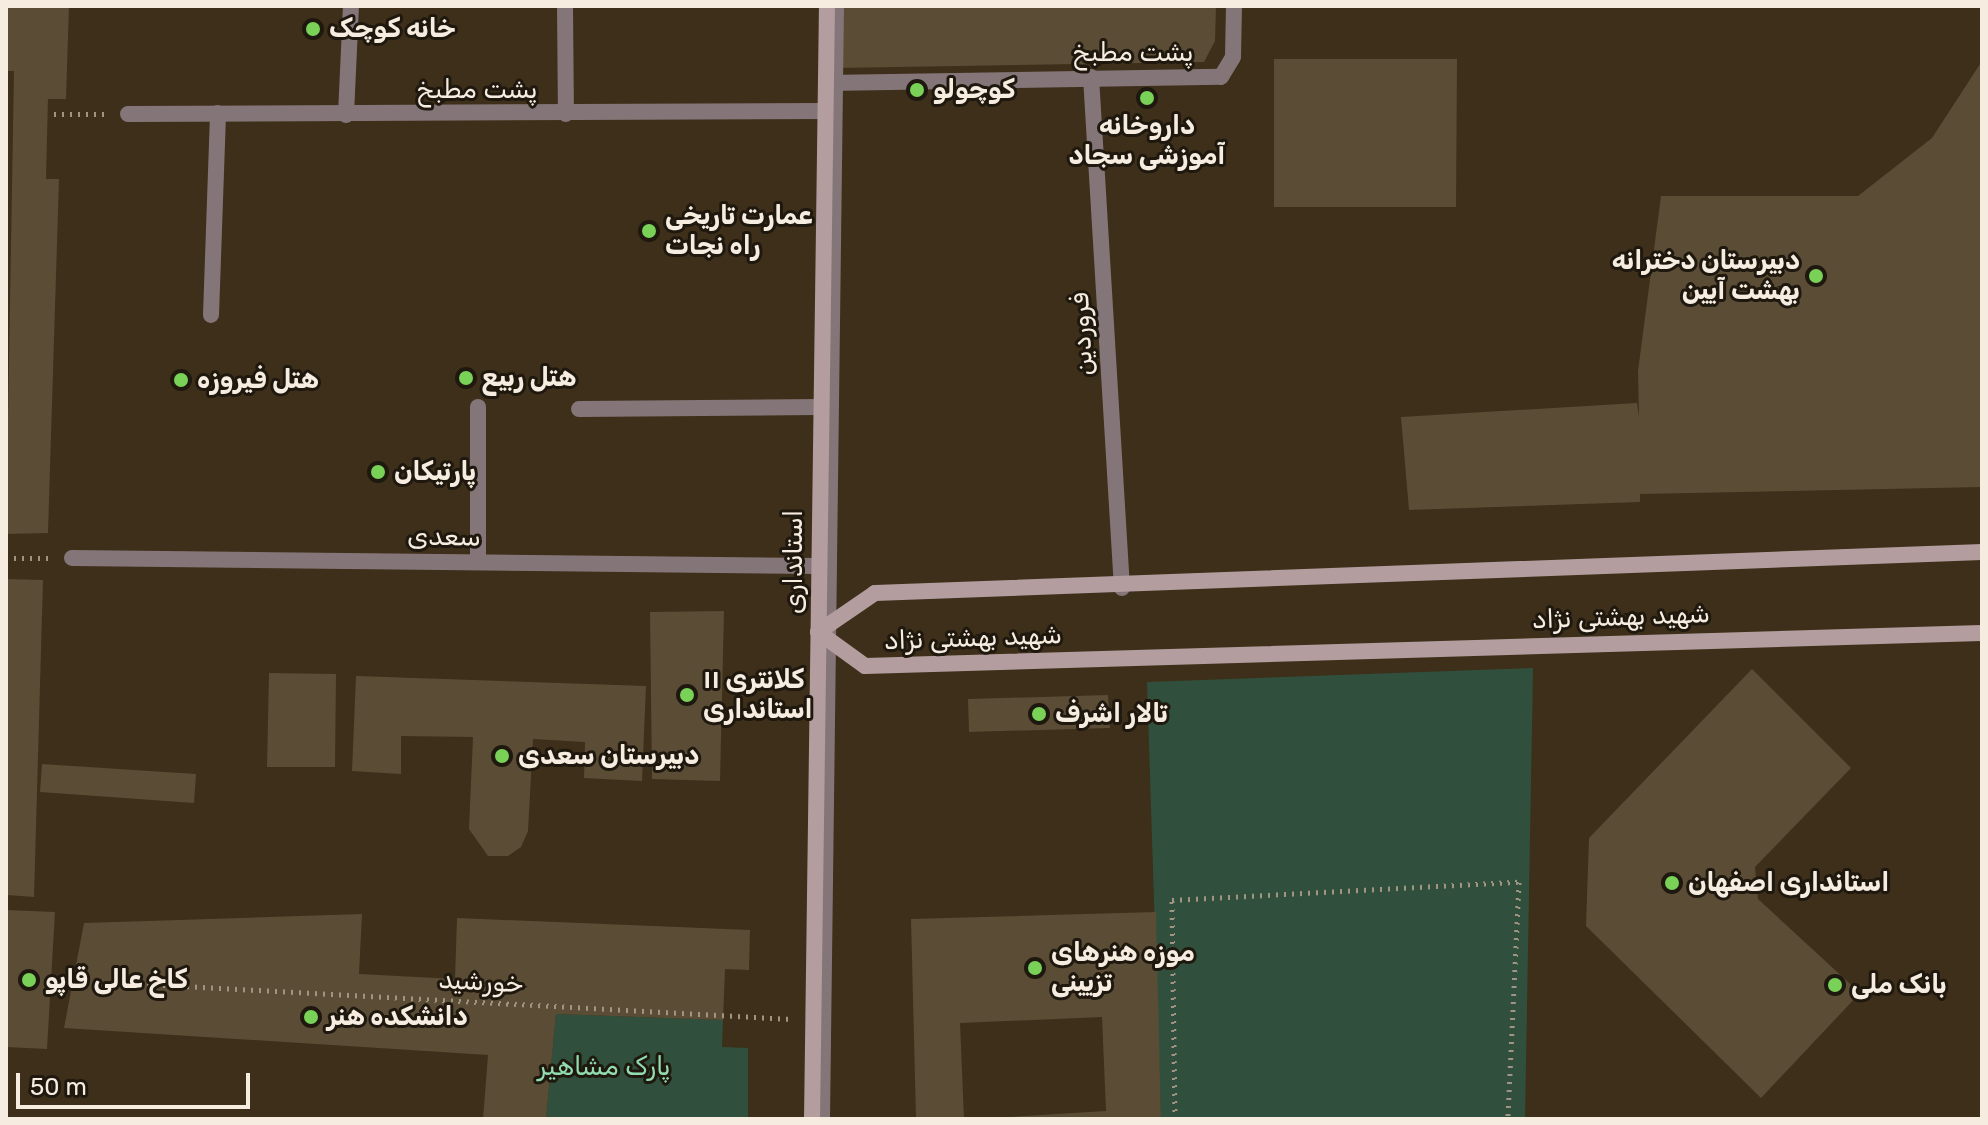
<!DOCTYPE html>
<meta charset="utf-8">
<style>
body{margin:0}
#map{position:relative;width:1988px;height:1125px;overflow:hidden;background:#3d2f19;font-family:Rubik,Cairo,sans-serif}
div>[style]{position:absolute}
.green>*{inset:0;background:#30503d}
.building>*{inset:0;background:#5a4c35}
.path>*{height:5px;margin-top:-2.5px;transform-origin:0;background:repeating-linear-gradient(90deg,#a09483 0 2px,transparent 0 8px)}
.lane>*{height:14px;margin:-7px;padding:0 7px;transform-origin:7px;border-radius:7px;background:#847678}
.street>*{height:16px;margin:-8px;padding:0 8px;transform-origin:8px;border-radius:8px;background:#847678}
.secondary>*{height:16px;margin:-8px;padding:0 8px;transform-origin:8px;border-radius:8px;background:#b39d9f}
.dots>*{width:22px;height:22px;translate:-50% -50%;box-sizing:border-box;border:4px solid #1f180f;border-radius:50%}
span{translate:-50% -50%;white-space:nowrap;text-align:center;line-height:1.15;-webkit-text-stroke:6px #1f180f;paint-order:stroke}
.poi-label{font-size:26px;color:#f6ede0;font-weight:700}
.left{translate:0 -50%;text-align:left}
.right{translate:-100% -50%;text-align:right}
.street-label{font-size:26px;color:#f6ede0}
.park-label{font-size:26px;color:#92ddaf}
.frame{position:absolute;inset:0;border:8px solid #f6ede0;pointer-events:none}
.scale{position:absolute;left:16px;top:1073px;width:234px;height:36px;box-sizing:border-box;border:4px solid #f6ede0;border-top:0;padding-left:10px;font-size:24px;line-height:28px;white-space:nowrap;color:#f6ede0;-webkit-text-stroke:6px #1f180f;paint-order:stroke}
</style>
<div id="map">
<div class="green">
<i style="clip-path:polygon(1533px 668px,1525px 1119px,1161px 1119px,1147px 682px)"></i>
<i style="clip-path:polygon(556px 1014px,723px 1020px,722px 1047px,748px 1048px,748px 1119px,546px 1119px)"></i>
</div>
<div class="building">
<i style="clip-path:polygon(6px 6px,69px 6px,66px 99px,48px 99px,46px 179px,59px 179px,48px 533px,6px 534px,14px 71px,6px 71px)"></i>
<i style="clip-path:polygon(837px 6px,1216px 6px,1215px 41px,1204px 62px,835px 68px)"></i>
<i style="clip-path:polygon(1274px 59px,1457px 59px,1456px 207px,1274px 207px)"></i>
<i style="clip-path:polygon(1982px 61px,1982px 487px,1640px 494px,1640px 502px,1409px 510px,1401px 417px,1637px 403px,1639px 417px,1638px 371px,1661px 196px,1858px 196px,1932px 138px)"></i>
<i style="clip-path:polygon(6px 579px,43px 580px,34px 897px,6px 895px)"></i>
<i style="clip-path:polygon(724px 611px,720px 781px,652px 779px,650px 612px)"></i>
<i style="clip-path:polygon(1752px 669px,1851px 768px,1755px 867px,1758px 899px,1860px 993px,1761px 1098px,1586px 926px,1589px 838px)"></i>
<i style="clip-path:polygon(269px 673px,336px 674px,335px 767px,267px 767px)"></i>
<i style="clip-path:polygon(356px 676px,646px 686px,642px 781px,584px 778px,585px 742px,533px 739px,528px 831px,521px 847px,508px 856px,488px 856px,469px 829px,473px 737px,401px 736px,401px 774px,352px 771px)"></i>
<i style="clip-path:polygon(1108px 695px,1110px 728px,969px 732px,968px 699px)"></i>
<i style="clip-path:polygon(42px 764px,196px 774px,194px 803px,40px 792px)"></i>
<i style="clip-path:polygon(6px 910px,55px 912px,47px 1049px,6px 1047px)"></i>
<i style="clip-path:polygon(1156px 912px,1161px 1119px,977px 1119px,1106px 1111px,1102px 1017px,960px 1023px,964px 1119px,916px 1119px,911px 919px)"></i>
<i style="clip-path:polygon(362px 914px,359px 974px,455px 979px,457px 918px,750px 930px,749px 970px,725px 969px,723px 1020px,556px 1014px,546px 1119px,483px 1119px,488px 1055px,64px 1028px,84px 923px)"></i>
</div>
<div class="path">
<i style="left:54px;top:114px;width:51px"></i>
<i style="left:6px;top:558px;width:45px"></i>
<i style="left:147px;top:984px;width:646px;rotate:3.11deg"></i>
<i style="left:1175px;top:1119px;width:219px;rotate:-90.8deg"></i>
<i style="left:1172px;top:900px;width:347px;rotate:-3deg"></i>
<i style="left:1519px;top:882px;width:237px;rotate:92.7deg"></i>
</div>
<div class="lane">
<i style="left:823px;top:1119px;width:1113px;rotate:-89.28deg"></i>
</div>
<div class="street">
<i style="left:565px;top:6px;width:108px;rotate:89.5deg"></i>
<i style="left:1091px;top:77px;width:512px;rotate:86.53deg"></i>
<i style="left:826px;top:83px;width:395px;rotate:-0.9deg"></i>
<i style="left:1221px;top:77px;width:23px;rotate:-59deg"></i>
<i style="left:1233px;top:57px;width:51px;rotate:-88.9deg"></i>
<i style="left:128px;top:114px;width:697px;rotate:-0.25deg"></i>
<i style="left:346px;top:115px;width:109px;rotate:-87.4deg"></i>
<i style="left:211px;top:315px;width:202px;rotate:-88deg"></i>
<i style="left:478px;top:407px;width:155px;rotate:90deg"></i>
<i style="left:579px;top:409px;width:241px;rotate:-0.5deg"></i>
<i style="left:72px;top:558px;width:745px;rotate:0.62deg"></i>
</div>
<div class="secondary">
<i style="left:1982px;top:552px;width:1108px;rotate:177.88deg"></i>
<i style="left:875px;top:593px;width:69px;rotate:145.6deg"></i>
<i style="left:818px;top:632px;width:58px;rotate:35.9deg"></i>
<i style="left:865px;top:666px;width:1117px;rotate:-1.69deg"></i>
<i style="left:812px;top:1119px;width:1113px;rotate:-89.23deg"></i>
</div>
<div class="dots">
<i style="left:313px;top:29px;background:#79d158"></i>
<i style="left:917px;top:90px;background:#79d158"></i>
<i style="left:1147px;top:98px;background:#79d158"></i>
<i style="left:649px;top:231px;background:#79d158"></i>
<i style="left:1816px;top:276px;background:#79d158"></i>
<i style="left:466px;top:378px;background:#79d158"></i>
<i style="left:181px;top:380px;background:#79d158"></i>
<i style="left:378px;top:472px;background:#79d158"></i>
<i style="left:687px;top:695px;background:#79d158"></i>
<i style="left:1039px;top:714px;background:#79d158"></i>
<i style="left:502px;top:756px;background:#79d158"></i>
<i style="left:1672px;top:883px;background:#79d158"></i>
<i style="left:1035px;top:968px;background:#79d158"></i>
<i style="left:29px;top:980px;background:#79d158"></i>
<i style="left:1835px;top:985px;background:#79d158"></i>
<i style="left:311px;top:1017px;background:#79d158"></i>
</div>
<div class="poi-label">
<span class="left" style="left:329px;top:29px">خانه کوچک</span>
<span class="left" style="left:933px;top:90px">کوچولو</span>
<span style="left:1147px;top:141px">داروخانه<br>آموزشی سجاد</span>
<span class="left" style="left:665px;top:231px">عمارت تاریخی<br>راه نجات</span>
<span class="right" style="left:1800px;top:276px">دبیرستان دخترانه<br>بهشت آیین</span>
<span class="left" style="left:482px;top:378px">هتل ربیع</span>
<span class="left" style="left:197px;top:380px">هتل فیروزه</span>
<span class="left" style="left:394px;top:472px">پارتیکان</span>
<span class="left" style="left:703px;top:695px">کلانتری ۱۱<br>استانداری</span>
<span class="left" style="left:1055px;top:714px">تالار اشرف</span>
<span class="left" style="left:518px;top:756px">دبیرستان سعدی</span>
<span class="left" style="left:1688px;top:883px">استانداری اصفهان</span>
<span class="left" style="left:1051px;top:968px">موزه هنرهای<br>تزیینی</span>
<span class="left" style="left:45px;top:980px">کاخ عالی قاپو</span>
<span class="left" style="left:1851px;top:985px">بانک ملی</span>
<span class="left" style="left:327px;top:1017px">دانشکده هنر</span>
</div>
<div class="street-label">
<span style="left:1133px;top:53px">پشت مطبخ</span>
<span style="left:477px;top:90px">پشت مطبخ</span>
<span style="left:1082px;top:334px;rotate:-93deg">فروردین</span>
<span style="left:444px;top:537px;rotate:1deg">سعدی</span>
<span style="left:794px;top:562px;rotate:-90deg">استانداری</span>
<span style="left:1621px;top:617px;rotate:-2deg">شهید بهشتی نژاد</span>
<span style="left:973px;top:638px;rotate:-2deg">شهید بهشتی نژاد</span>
<span style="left:481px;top:982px;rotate:3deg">خورشید</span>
</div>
<div class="park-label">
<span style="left:604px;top:1067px">پارک مشاهیر</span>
</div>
<div class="frame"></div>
<div class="scale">50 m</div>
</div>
